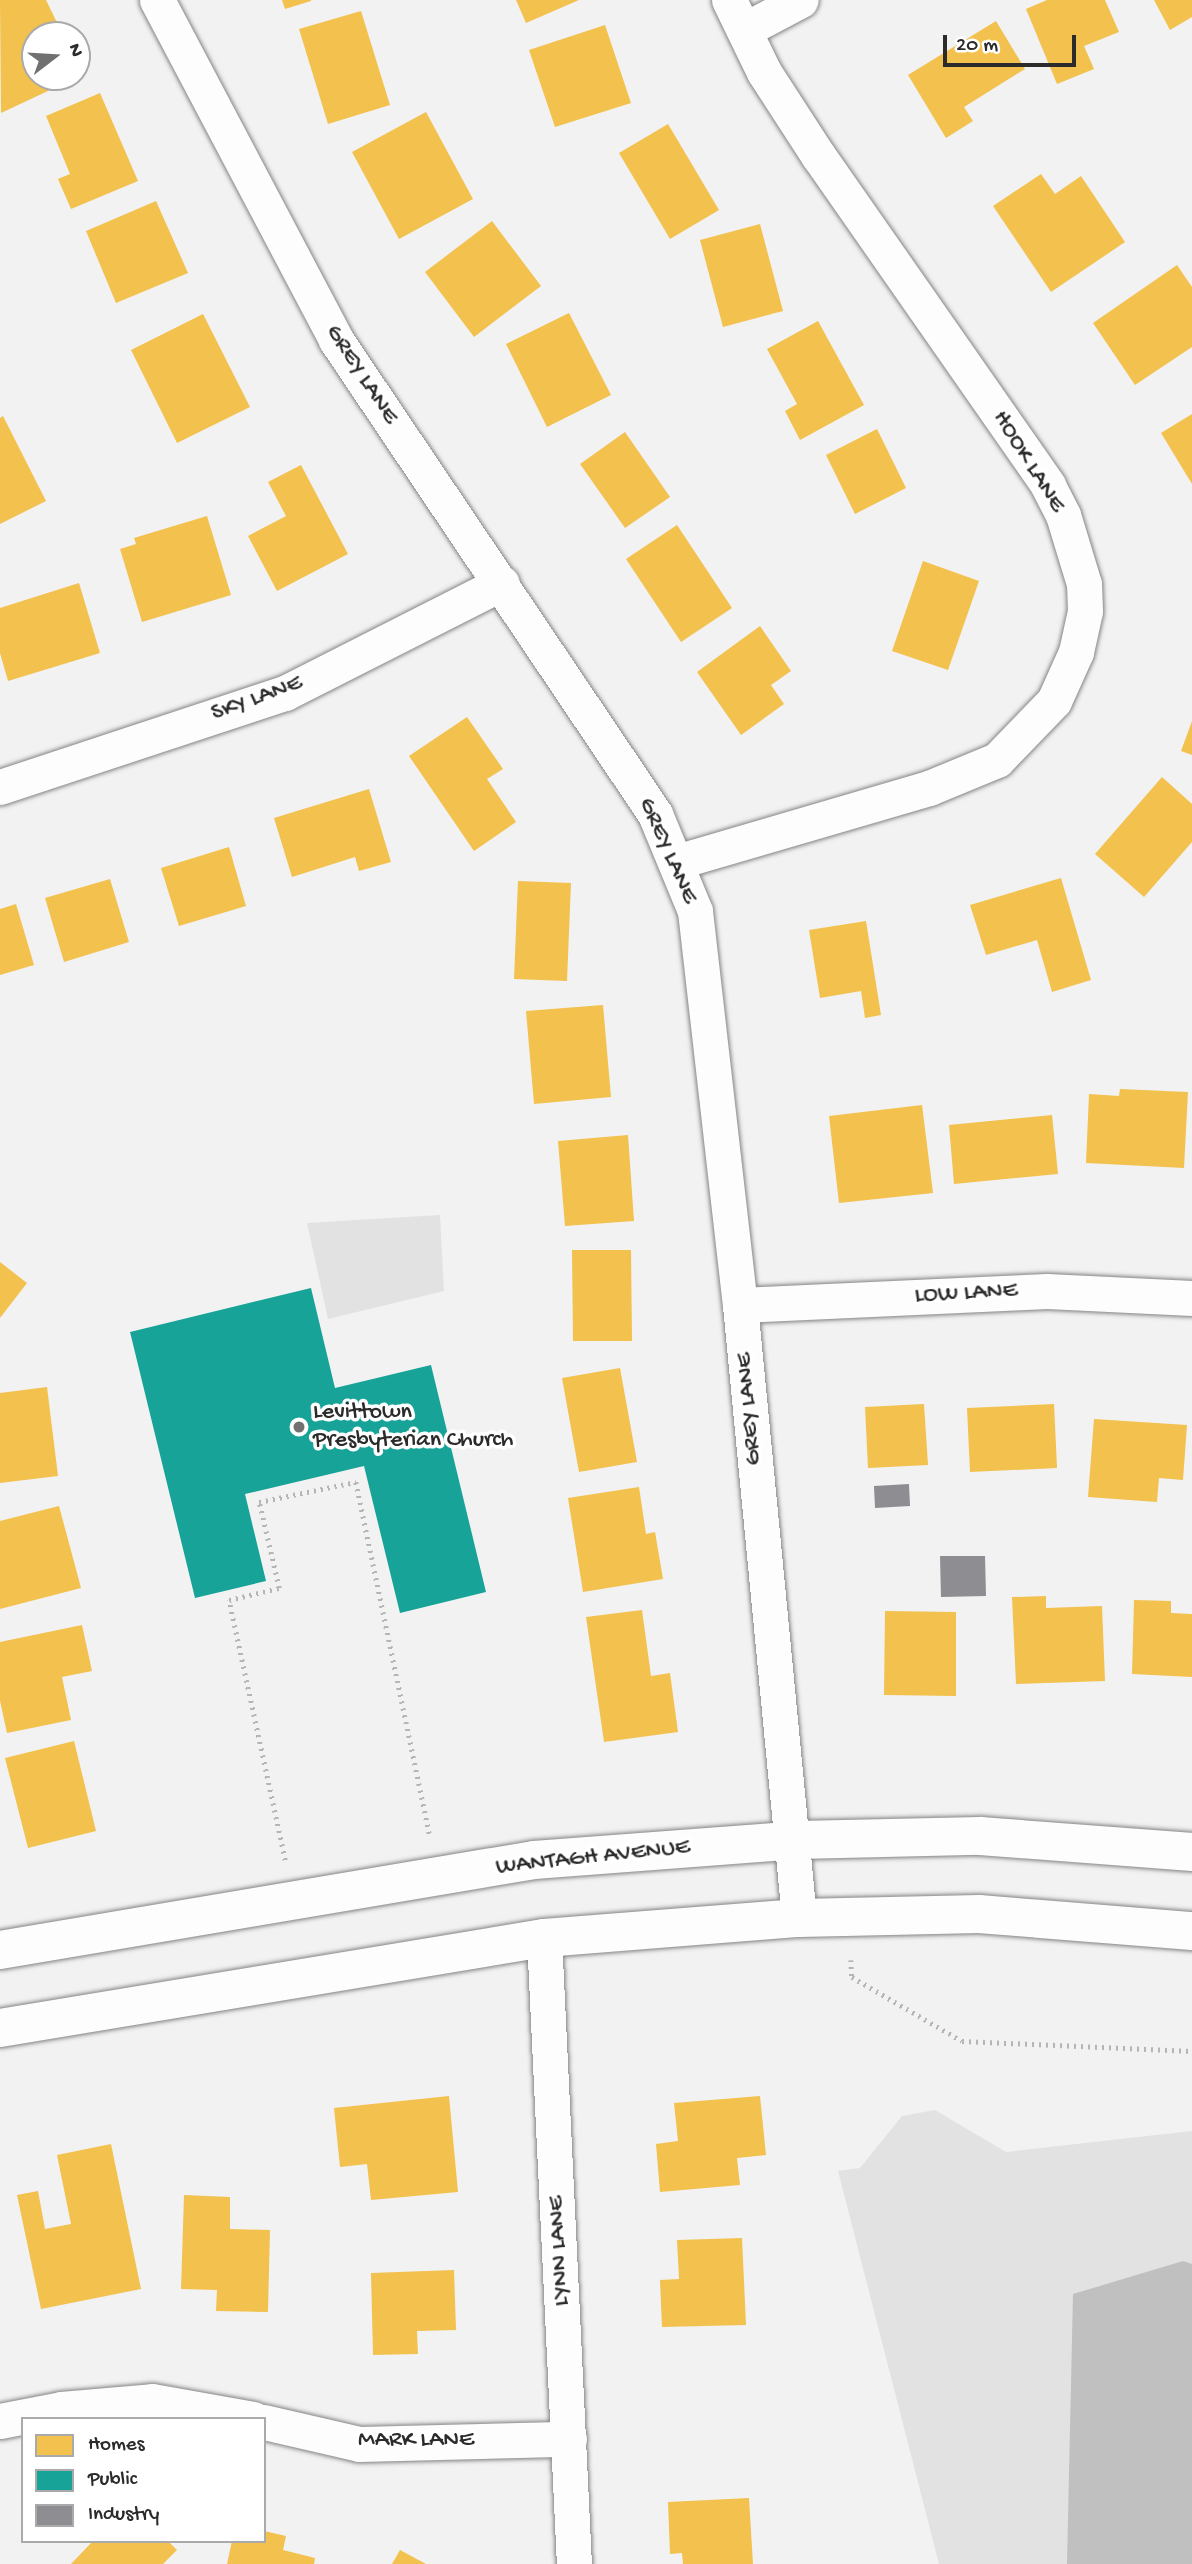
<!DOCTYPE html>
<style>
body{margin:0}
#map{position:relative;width:1192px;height:2564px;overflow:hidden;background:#f2f2f2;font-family:"Gochi Hand",sans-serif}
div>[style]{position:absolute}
.built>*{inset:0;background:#e2e2e2}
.water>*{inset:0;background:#c0c0c0}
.homes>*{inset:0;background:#f2c14e}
.public>*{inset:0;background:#17a398}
.industry>*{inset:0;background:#8d8d92}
.path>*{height:4.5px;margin-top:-2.25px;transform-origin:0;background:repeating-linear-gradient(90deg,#b5b5b5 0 2px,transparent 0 7px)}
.roads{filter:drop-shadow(0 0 2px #858585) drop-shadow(0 0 2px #858585)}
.street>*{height:35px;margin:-17.5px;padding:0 17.5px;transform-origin:17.5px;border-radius:17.5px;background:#fdfdfd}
.secondary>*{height:38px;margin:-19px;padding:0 19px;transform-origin:19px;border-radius:19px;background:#fdfdfd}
.dots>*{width:19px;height:19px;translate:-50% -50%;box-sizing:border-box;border:4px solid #fff;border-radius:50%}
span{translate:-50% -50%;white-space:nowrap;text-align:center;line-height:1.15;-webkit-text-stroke:7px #fff;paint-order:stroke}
.street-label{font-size:24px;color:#2b2b2b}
.poi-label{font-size:24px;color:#2b2b2b}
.left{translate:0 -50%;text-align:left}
.legend{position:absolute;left:21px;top:2417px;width:245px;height:126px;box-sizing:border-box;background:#fff;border:2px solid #aaa;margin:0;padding:9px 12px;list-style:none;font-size:21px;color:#2b2b2b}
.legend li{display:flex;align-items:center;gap:14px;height:35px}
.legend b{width:35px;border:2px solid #aaa}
.north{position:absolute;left:21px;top:21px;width:70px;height:70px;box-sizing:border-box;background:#fff;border:2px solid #aaa;border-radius:50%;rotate:73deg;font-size:19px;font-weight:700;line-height:28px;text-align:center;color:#2b2b2b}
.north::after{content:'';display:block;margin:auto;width:24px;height:32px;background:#717171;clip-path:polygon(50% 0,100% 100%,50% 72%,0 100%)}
.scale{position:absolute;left:943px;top:35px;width:133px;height:32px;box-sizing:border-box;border:4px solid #2b2b2b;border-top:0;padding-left:9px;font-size:21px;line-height:24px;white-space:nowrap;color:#2b2b2b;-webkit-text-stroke:5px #fff;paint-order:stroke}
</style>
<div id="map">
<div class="built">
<i style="clip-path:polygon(440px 1215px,444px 1291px,328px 1319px,307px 1223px)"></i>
<i style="clip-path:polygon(935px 2110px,1006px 2152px,1192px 2131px,1192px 2564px,939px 2564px,838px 2171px,860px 2168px,902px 2116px)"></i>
</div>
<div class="water">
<i style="clip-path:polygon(1183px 2261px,1192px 2264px,1192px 2564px,1067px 2564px,1073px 2294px)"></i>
</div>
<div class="homes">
<i style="clip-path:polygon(0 0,46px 0,63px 35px,35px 35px,35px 77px,77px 77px,77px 65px,82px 75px,1px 113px)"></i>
<i style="clip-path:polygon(282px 0,311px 0,311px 1px,285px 9px)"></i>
<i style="clip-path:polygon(516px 0,579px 0,526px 23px)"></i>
<i style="clip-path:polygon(1047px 0,1105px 0,1119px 32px,1084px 46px,1094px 69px,1057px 84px,1026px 9px)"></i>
<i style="clip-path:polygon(1154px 0,1192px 0,1192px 17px,1170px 30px)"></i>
<i style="clip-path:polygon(361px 11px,390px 105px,328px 124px,299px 29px)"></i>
<i style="clip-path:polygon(996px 21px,1025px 69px,964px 107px,973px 121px,946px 138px,908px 75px)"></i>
<i style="clip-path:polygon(605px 25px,631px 103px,555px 127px,529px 50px)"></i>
<i style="clip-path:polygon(100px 93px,138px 181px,71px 209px,58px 179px,70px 174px,46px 116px)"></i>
<i style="clip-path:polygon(426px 112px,473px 199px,399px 239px,352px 152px)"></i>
<i style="clip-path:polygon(668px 124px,719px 210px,670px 239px,619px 153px)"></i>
<i style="clip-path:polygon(1041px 174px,1055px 194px,1081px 176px,1125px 242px,1051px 292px,993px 206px)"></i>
<i style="clip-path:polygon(156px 201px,188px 273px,116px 303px,86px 231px)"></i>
<i style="clip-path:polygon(492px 221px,541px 286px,474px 337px,425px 272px)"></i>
<i style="clip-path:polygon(760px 224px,783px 311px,723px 327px,700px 240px)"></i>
<i style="clip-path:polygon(1177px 265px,1192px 287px,1192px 347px,1135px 385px,1093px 323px)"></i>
<i style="clip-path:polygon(569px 313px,611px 395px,547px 427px,506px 344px)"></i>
<i style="clip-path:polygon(203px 314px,250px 407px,177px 443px,131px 350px)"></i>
<i style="clip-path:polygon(818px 321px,864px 405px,800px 440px,785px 411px,797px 404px,767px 349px)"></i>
<i style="clip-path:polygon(1192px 414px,1192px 484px,1161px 433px)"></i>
<i style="clip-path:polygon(3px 416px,46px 501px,0 524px,0 418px)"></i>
<i style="clip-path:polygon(877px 429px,906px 488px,855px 514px,826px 455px)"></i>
<i style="clip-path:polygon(625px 432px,670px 497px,625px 528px,580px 464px)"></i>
<i style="clip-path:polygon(301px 465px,348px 554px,277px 591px,248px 536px,286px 516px,268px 482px)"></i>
<i style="clip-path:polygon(207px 516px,231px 595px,142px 622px,120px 549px,136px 544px,134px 538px)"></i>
<i style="clip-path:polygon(677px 525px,732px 608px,681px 642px,626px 559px)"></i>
<i style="clip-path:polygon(923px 561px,979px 581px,948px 670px,892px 651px)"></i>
<i style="clip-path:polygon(79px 583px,100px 653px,8px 681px,0 653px,0 608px)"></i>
<i style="clip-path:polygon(760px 626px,791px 671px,771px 685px,784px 704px,741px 735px,697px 672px)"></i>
<i style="clip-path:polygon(467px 717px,503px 769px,487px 779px,516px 822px,474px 851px,409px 756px)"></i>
<i style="clip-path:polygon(1192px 721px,1192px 755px,1181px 751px)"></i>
<i style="clip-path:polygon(1162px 777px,1192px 804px,1192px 842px,1144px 897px,1095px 854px)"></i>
<i style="clip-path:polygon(369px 789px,391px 862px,359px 871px,355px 857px,292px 877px,274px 818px)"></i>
<i style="clip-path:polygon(229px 847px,246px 906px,179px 926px,161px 868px)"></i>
<i style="clip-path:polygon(1061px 878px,1091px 980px,1052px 992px,1037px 940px,986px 955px,970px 905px)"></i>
<i style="clip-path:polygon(110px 879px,129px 942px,64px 962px,45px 898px)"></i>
<i style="clip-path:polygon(518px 881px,571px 883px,567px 981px,514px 979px)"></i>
<i style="clip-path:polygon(16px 904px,34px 965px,0 975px,0 909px)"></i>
<i style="clip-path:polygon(866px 921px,881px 1015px,865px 1018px,861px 991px,820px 998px,809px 930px)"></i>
<i style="clip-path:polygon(603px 1005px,611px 1097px,534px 1104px,526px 1011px)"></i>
<i style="clip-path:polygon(1120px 1089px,1188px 1092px,1184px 1168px,1086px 1163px,1089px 1094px,1119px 1096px)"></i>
<i style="clip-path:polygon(922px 1105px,933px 1193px,839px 1203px,829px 1116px)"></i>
<i style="clip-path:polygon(1052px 1115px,1058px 1174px,954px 1184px,949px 1125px)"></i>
<i style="clip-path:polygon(628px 1135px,634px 1221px,565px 1226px,558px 1141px)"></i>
<i style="clip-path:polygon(572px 1250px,631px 1250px,632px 1341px,573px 1341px)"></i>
<i style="clip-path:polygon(0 1262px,27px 1283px,0 1318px)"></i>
<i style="clip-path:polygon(620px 1368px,637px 1462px,579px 1472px,562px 1378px)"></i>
<i style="clip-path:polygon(47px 1387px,58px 1476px,0 1483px,0 1393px)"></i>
<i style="clip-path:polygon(924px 1404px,928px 1465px,868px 1468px,865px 1407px)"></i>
<i style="clip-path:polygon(1054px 1404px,1057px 1468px,970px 1472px,967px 1408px)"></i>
<i style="clip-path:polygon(1094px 1419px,1187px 1425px,1183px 1480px,1159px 1478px,1157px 1502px,1088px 1497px)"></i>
<i style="clip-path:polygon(639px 1487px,646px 1534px,655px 1532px,663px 1579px,583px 1592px,568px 1498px)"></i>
<i style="clip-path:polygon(59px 1506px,81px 1588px,0 1609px,0 1521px)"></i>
<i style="clip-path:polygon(1046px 1596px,1046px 1608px,1102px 1606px,1105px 1681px,1016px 1684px,1012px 1597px)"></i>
<i style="clip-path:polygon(1134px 1600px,1171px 1601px,1171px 1613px,1192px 1614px,1192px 1677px,1132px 1674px)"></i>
<i style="clip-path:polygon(642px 1610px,651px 1676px,670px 1673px,678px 1732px,604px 1742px,586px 1617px)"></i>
<i style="clip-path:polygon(885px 1611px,956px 1612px,956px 1696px,884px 1695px)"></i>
<i style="clip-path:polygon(82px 1625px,92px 1671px,62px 1677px,71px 1720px,7px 1733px,0 1701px,0 1642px)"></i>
<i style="clip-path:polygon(74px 1741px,96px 1831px,28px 1848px,5px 1758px)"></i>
<i style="clip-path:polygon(449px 2096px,458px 2192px,371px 2200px,367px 2164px,340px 2167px,334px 2108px)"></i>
<i style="clip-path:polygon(760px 2096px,766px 2155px,737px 2158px,740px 2185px,660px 2192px,656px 2144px,678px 2141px,674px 2103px)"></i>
<i style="clip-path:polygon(111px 2144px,141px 2289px,41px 2309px,17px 2195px,38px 2191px,45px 2229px,71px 2224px,57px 2155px)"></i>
<i style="clip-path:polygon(184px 2195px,230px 2197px,230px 2229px,270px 2230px,268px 2312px,216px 2311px,217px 2290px,181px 2289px)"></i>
<i style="clip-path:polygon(742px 2238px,746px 2325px,662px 2327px,660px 2280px,679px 2279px,677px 2240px)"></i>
<i style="clip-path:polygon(454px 2270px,456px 2330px,417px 2331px,418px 2354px,373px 2355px,371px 2273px)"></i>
<i style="clip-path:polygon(749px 2498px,753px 2564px,683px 2564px,682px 2553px,670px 2554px,668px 2502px)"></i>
<i style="clip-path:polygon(264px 2531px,286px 2536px,283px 2550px,315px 2558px,314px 2564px,227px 2564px,232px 2541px,264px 2541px)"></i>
<i style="clip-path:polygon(93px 2541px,168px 2541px,177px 2550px,163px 2564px,71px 2564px)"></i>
<i style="clip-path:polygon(400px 2550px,426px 2564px,392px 2564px)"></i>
</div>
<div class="public">
<i style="clip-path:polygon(311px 1288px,335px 1388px,431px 1365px,486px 1592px,400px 1613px,364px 1466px,245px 1494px,266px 1581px,195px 1598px,130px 1332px)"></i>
</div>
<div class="industry">
<i style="clip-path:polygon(909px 1484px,910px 1506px,875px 1508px,874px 1486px)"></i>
<i style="clip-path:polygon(940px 1556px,985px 1556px,986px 1596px,941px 1597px)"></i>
</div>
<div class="path">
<i style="left:285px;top:1860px;width:266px;rotate:-102.2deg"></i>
<i style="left:229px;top:1600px;width:51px;rotate:-13.5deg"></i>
<i style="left:279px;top:1588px;width:88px;rotate:-103.1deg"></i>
<i style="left:259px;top:1502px;width:99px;rotate:-11.7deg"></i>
<i style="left:356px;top:1482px;width:361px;rotate:78.2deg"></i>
<i style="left:851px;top:1960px;width:17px;rotate:87deg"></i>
<i style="left:852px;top:1977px;width:127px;rotate:30.2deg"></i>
<i style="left:962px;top:2041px;width:230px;rotate:2.5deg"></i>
</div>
<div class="roads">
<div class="street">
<i style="left:157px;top:0;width:384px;rotate:62.2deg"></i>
<i style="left:336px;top:340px;width:571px;rotate:56.06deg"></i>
<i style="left:655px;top:814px;width:105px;rotate:67.6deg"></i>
<i style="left:695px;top:911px;width:397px;rotate:83.5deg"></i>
<i style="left:740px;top:1305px;width:616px;rotate:84.5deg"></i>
<i style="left:744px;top:30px;width:64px;rotate:-27.8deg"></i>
<i style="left:0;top:787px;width:300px;rotate:-18.3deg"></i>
<i style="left:285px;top:693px;width:243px;rotate:-26.9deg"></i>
<i style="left:676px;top:862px;width:264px;rotate:-16.3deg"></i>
<i style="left:929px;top:788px;width:74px;rotate:-22.4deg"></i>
<i style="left:997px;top:760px;width:82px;rotate:-46deg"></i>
<i style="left:1054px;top:701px;width:54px;rotate:-65.8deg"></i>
<i style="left:1076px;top:652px;width:42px;rotate:-77.6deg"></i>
<i style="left:1085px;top:611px;width:27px;rotate:-92deg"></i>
<i style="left:1084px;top:584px;width:72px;rotate:-106.9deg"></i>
<i style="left:1063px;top:515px;width:34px;rotate:-117deg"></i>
<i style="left:1048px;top:485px;width:400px;rotate:-124.9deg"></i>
<i style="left:819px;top:157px;width:101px;rotate:-122.9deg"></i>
<i style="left:764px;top:72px;width:80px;rotate:-115.9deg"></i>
<i style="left:740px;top:1305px;width:307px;rotate:-2.6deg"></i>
<i style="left:1047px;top:1291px;width:145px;rotate:2.8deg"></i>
<i style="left:544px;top:1938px;width:627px;rotate:87.26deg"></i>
<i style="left:0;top:2421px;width:62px;rotate:-11.1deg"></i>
<i style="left:61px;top:2409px;width:91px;rotate:-5deg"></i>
<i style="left:152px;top:2401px;width:103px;rotate:10.1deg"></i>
<i style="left:264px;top:2422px;width:98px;rotate:13deg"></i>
<i style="left:359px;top:2444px;width:210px;rotate:-1.4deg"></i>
</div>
<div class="secondary">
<i style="left:0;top:1950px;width:542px;rotate:-9.57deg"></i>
<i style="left:534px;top:1860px;width:265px;rotate:-4.3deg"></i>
<i style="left:798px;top:1840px;width:182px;rotate:-1.3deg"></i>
<i style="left:980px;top:1836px;width:213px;rotate:4.3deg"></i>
<i style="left:0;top:2028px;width:551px;rotate:-9.39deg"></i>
<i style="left:544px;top:1938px;width:256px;rotate:-4.5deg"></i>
<i style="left:799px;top:1918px;width:180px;rotate:-1.3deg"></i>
<i style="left:979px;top:1914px;width:214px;rotate:4.6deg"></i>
</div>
</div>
<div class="dots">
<i style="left:299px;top:1427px;background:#717171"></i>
</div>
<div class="street-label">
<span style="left:361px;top:375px;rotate:57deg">GREY LANE</span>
<span style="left:1028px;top:462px;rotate:58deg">HOOK LANE</span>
<span style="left:257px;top:699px;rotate:-20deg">SKY LANE</span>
<span style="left:667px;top:851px;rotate:66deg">GREY LANE</span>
<span style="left:966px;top:1294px;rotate:-3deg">LOW LANE</span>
<span style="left:750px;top:1409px;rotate:-95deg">GREY LANE</span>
<span style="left:593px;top:1858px;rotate:-6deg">WANTAGH AVENUE</span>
<span style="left:560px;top:2251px;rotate:-93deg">LYNN LANE</span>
<span style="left:416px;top:2441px">MARK LANE</span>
</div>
<div class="poi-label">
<span class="left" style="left:313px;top:1427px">Levittown<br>Presbyterian Church</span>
</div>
<ul class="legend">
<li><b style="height:19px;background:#f2c14e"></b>Homes</li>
<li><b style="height:19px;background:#17a398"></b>Public</li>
<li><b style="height:19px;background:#8d8d92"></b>Industry</li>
</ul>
<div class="north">N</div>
<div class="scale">20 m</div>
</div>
